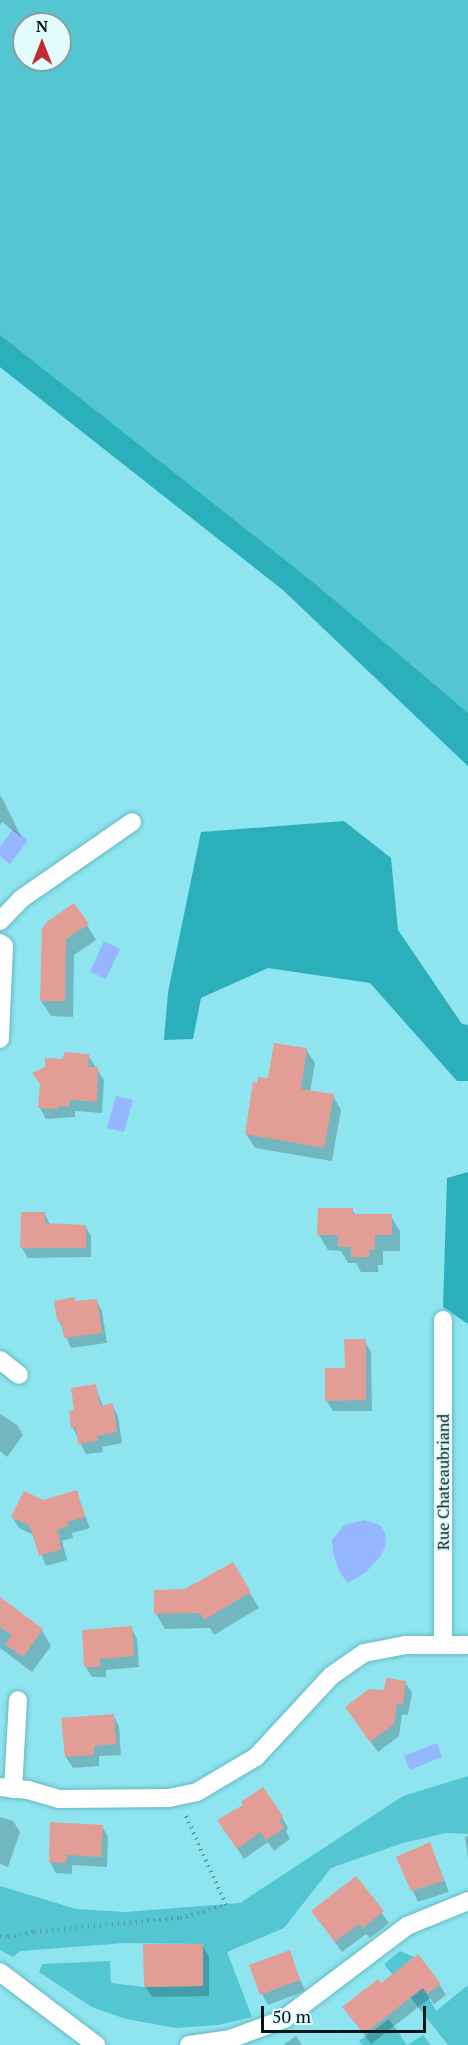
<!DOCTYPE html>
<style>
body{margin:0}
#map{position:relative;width:468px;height:2045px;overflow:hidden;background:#8fe5ef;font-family:"PT Serif",serif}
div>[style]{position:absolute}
.green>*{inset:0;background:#53c6d2}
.forest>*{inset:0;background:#2bafbb}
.water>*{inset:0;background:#96b7ff}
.shadow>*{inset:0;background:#0003}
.building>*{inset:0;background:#e29d97}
.path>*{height:4px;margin-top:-2px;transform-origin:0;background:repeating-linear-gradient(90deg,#5c9ba3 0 1.5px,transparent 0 6px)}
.roads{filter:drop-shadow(0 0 2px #64bac4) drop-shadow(0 0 2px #64bac4)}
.street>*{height:18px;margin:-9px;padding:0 9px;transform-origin:9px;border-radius:9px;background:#fff}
span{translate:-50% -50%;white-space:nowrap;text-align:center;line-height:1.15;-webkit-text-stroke:5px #e3fbfd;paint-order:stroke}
.street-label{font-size:16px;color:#001518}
.north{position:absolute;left:12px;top:12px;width:60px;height:60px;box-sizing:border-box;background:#e3fbfd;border:2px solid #889fa1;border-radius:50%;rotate:0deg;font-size:16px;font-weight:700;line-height:24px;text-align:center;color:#001518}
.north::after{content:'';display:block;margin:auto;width:21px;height:27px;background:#bd2d31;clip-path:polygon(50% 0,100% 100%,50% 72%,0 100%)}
.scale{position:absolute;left:261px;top:2006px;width:165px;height:27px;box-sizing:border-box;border:3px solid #001518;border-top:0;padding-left:8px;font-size:18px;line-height:21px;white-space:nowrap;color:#001518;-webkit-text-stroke:4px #e3fbfd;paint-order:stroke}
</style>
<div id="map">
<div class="green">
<i style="clip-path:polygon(evenodd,0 0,468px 0,468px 766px,283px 590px,0 367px,0 0,24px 24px,60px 24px,60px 60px,24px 60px,24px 24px)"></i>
<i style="clip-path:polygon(468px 1776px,468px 1834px,446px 1833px,403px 1843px,331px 1868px,284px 1928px,227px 1952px,252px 2017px,218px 2025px,176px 2028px,126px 2019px,92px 2007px,39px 1972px,42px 1964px,110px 1961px,111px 1983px,144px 1987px,203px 1986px,203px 1944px,125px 1943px,20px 1951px,13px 1957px,0 1950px,0 1886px,76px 1909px,125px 1912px,240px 1903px,403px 1796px)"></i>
<i style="clip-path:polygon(400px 1951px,414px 1957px,405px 1965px,427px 1994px,436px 2011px,468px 1985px,468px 2045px,448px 2045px,384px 1964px)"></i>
<i style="clip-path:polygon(389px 2019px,407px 2045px,423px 2035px,431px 2045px,362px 2045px,359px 2041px)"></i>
</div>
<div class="forest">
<i style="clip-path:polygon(0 335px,314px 583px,468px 713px,468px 766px,283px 590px,0 367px)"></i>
<i style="clip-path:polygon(344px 821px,391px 858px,398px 930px,462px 1024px,468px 1025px,468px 1081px,457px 1081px,370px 983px,268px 968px,201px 998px,193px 1039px,164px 1040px,168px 992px,201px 832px)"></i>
<i style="clip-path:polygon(468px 1172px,468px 1324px,443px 1307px,447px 1178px)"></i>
</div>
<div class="water">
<i style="clip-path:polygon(13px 829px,28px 840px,10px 864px,0 856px,0 847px)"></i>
<i style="clip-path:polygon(104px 941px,120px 949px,106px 979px,90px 972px)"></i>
<i style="clip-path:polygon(116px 1096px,133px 1100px,124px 1132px,107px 1128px)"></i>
<i style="clip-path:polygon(364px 1520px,380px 1525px,385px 1533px,386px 1544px,381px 1556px,365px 1573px,348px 1583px,340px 1573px,333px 1553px,332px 1540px,344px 1525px)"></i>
<i style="clip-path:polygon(437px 1743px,442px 1757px,410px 1770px,404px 1756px)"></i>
</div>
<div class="shadow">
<i style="clip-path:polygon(0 795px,3px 800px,22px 838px,2px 822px,0 825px)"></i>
<i style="clip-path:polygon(87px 925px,96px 940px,74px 955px,73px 1017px,51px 1016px,41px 1001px,44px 930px)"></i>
<i style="clip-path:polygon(306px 1049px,315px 1063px,310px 1092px,333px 1096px,341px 1110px,332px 1161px,255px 1148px,246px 1134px,269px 1080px)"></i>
<i style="clip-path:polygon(88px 1055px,104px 1080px,102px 1113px,75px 1111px,75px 1117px,46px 1119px,40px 1108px)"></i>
<i style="clip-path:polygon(352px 1209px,356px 1216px,391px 1216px,400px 1231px,400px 1251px,383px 1251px,383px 1265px,378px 1265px,378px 1272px,361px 1272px,356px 1263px,348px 1263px,341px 1251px,328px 1250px,319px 1235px)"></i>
<i style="clip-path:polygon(44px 1213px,50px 1224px,85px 1226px,91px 1236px,91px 1257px,28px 1258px,22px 1248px)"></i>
<i style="clip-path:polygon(74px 1299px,76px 1303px,96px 1300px,102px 1311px,107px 1343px,71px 1348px,59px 1321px)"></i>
<i style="clip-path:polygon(365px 1341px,371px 1352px,372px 1411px,333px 1411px,326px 1400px)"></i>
<i style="clip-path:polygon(95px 1385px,103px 1406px,112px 1405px,118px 1416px,122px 1443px,102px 1447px,103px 1452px,86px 1454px,73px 1428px,70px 1412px,76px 1412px)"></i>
<i style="clip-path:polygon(0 1414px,17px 1425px,23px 1435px,7px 1457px,0 1451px)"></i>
<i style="clip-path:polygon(76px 1492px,90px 1528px,72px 1533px,73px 1538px,62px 1541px,67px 1560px,46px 1566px,34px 1535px,19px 1528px,12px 1517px,42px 1501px)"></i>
<i style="clip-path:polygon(232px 1564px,259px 1608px,214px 1635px,210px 1628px,165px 1629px,156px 1614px,186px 1591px)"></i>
<i style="clip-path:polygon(0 1598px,42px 1630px,51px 1646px,32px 1672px,0 1648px)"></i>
<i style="clip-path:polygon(131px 1628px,137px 1639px,139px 1667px,106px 1670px,106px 1677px,92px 1677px,85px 1666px)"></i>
<i style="clip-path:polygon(405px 1682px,412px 1693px,408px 1715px,402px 1714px,399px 1736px,378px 1752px,346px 1708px)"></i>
<i style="clip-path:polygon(113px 1715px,119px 1726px,121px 1755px,99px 1756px,99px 1766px,73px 1768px,66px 1757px)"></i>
<i style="clip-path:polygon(0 1817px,13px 1821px,20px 1832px,8px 1867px,0 1864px)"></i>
<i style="clip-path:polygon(282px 1817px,288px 1828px,286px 1831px,290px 1839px,274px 1851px,268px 1842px,244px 1859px,226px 1832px)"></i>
<i style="clip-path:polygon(102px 1826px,108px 1837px,107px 1867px,72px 1865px,72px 1874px,56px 1873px,50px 1862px)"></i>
<i style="clip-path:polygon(468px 1836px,468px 1858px,465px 1837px)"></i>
<i style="clip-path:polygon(430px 1844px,449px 1892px,418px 1902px,398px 1858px)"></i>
<i style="clip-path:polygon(356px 1878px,389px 1923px,370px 1938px,366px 1934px,342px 1952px,313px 1912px)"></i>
<i style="clip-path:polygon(202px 1945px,209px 1956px,209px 1996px,152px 1997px,145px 1986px)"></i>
<i style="clip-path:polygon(289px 1952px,305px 1991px,268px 2005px,262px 1994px)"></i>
<i style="clip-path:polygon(439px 1984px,446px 1995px,434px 2004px,430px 1998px,371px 2044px,344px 2007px,381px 1985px)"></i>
<i style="clip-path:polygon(296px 2036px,302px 2045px,283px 2045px)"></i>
</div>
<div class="building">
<i style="clip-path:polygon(74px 903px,89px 924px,66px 939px,65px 1001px,40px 1001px,42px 929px,47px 922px)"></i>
<i style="clip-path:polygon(274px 1043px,307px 1048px,301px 1089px,334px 1094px,324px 1148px,245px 1134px,253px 1082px,257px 1083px,258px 1077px,268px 1078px)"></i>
<i style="clip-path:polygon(64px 1052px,89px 1054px,88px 1067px,98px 1067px,97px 1102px,70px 1100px,69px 1107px,59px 1106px,57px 1109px,38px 1108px,40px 1084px,32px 1073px,45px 1067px,45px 1058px,63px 1059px)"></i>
<i style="clip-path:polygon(318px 1208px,353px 1208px,353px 1214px,392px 1214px,392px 1235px,375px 1235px,375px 1250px,369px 1250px,369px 1257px,351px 1257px,351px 1247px,338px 1247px,338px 1235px,317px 1235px)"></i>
<i style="clip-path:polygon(21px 1212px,45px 1212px,45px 1223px,86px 1225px,86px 1248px,20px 1248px)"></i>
<i style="clip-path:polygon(75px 1297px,75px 1301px,97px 1299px,102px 1333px,64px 1338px,61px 1321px,57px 1321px,54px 1301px)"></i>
<i style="clip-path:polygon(344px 1339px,366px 1339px,366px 1400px,325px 1401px,325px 1368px,345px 1368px)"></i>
<i style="clip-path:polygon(96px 1384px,100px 1406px,113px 1403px,117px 1432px,97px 1436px,98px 1441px,78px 1444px,76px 1427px,71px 1428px,69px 1411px,74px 1410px,71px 1388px)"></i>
<i style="clip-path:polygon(77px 1490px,85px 1517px,67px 1522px,68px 1526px,57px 1530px,62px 1549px,39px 1556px,30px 1526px,11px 1517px,24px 1491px,43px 1500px)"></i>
<i style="clip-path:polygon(233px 1562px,251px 1592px,204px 1620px,200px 1613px,154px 1614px,154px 1590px,185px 1589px)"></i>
<i style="clip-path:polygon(0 1597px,43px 1629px,23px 1657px,5px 1644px,12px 1635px,0 1627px)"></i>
<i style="clip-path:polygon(132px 1626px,134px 1656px,100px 1659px,100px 1667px,84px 1667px,82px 1630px)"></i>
<i style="clip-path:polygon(386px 1678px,406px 1681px,403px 1705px,397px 1704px,394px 1724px,370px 1742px,345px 1707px,369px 1689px,384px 1690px)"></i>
<i style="clip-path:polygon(114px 1714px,116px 1744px,94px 1746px,94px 1755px,65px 1757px,61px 1718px)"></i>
<i style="clip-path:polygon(263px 1787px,283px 1816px,279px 1820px,285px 1828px,266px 1840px,260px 1832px,237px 1849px,217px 1820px,243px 1805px,241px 1802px)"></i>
<i style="clip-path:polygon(50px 1822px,103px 1825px,101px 1857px,67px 1855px,66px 1863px,49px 1862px)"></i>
<i style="clip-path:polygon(430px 1842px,444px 1881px,411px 1891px,396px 1857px)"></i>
<i style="clip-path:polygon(356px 1876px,384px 1911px,363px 1928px,359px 1924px,335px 1942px,311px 1911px)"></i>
<i style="clip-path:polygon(143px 1944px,203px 1944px,203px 1986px,144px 1987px)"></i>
<i style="clip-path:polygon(290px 1950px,300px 1980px,260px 1995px,249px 1965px)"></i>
<i style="clip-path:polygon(418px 1954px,441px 1984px,427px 1994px,423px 1988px,364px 2034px,342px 2007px,378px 1979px,381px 1983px)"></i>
</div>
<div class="path">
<i style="left:0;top:1936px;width:8px;rotate:7deg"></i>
<i style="left:8px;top:1937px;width:26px;rotate:-11deg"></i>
<i style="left:34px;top:1932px;width:147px;rotate:-5.5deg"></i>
<i style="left:180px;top:1918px;width:48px;rotate:-15.8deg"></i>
<i style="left:226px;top:1905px;width:100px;rotate:-114.3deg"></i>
</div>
<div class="roads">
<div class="street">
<i style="left:0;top:921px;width:30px;rotate:-46deg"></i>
<i style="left:21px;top:899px;width:135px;rotate:-34.7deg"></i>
<i style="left:0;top:943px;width:5px;rotate:37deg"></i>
<i style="left:4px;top:946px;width:93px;rotate:92.5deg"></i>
<i style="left:443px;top:1320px;width:324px;rotate:90deg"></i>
<i style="left:0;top:1360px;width:24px;rotate:38deg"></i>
<i style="left:0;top:1787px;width:28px;rotate:6deg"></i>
<i style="left:28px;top:1790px;width:32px;rotate:16deg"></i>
<i style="left:59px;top:1799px;width:110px;rotate:-0.5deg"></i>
<i style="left:169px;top:1798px;width:29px;rotate:-12deg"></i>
<i style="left:197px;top:1792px;width:69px;rotate:-30.7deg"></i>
<i style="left:256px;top:1757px;width:110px;rotate:-47.2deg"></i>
<i style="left:331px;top:1676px;width:40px;rotate:-34.9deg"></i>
<i style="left:364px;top:1653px;width:43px;rotate:-10.8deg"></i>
<i style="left:406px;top:1645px;width:62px"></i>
<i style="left:13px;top:1789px;width:89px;rotate:-86.8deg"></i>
<i style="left:0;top:1972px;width:121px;rotate:37.2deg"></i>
<i style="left:189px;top:2045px;width:41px;rotate:-8.3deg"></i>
<i style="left:230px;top:2039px;width:58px;rotate:-20.3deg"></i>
<i style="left:284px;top:2019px;width:154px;rotate:-37.1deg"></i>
<i style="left:407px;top:1926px;width:66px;rotate:-22.3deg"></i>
</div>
</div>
<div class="street-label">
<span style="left:443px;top:1482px;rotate:-90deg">Rue Chateaubriand</span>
</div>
<div class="north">N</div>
<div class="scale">50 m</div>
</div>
